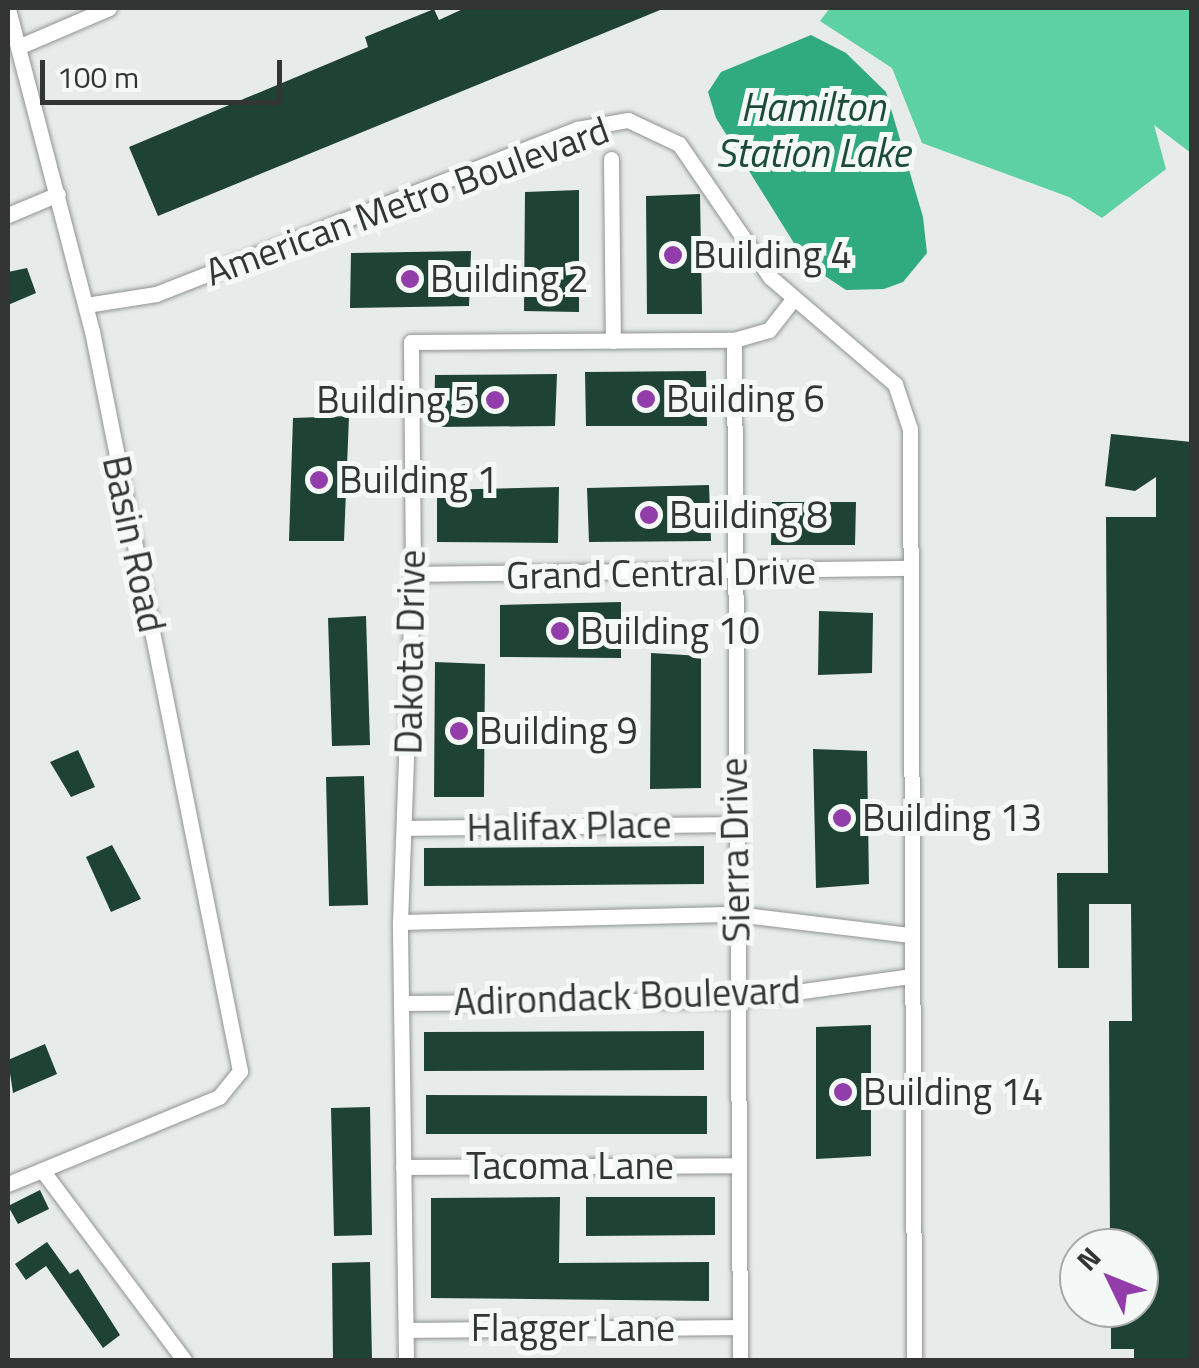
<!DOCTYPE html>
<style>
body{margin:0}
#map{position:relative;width:1199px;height:1368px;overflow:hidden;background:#e7ebe9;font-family:"Titillium Web",sans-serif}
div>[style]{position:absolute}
.forest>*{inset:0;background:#5dd1a3}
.water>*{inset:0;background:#30ab7f}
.building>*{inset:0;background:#1e4233}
.roads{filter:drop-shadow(0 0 2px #909391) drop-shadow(0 0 2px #909391)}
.minor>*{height:15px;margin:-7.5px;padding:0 7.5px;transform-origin:7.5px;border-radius:7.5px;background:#fff}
.dots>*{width:28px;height:28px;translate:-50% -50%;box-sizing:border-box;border:5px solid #f4f8f6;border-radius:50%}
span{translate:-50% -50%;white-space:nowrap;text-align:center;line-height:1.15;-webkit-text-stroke:10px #f4f8f6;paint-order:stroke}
.street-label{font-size:38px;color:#333534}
.poi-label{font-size:38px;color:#333534}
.left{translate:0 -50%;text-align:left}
.right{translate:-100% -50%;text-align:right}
.water-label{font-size:40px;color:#1b4b39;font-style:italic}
.frame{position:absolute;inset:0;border:10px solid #333534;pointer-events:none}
.north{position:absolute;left:1059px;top:1228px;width:100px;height:100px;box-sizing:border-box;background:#f4f8f6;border:2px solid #a7aaa8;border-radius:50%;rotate:313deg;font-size:28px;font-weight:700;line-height:40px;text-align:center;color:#333534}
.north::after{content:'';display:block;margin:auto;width:35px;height:45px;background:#933daa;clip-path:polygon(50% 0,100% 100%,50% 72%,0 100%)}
.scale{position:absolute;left:40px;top:60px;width:242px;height:45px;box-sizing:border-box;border:5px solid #333534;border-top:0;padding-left:12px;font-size:30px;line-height:35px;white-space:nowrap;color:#333534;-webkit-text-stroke:8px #f4f8f6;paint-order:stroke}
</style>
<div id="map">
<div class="forest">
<i style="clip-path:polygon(830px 8px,1191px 8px,1191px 153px,1154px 125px,1166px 169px,1102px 218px,1069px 197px,922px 143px,892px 68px,820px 21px)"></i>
</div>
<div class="water">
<i style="clip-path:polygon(811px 35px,846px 53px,886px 92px,923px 217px,927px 253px,903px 282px,884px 289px,846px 290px,807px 264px,716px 118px,708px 92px,721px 72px)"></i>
</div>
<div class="building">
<i style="clip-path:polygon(465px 8px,665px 8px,158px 216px,129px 147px,368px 47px,365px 37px,434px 9px,439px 20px)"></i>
<i style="clip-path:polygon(579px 190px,579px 312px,524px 311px,525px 192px)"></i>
<i style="clip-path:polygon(700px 194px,702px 314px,647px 314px,646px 196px)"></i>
<i style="clip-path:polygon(471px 251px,469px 306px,350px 308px,351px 253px)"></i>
<i style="clip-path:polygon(27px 268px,36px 293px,8px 305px,8px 272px)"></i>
<i style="clip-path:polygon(706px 371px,707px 426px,586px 426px,585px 372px)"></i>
<i style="clip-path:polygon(557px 374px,555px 426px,434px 427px,435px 375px)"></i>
<i style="clip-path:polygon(349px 416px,344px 541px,289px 541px,293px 418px)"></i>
<i style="clip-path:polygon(1111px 434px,1192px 442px,1192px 1360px,1134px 1360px,1134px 1349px,1111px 1349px,1111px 1308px,1139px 1308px,1139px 1248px,1110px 1248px,1109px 1021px,1132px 1021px,1131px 904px,1089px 904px,1089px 968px,1058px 968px,1057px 873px,1108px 873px,1106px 517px,1156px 517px,1156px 477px,1135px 491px,1105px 486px)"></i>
<i style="clip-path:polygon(709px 485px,711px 541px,589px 542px,587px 488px)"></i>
<i style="clip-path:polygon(559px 487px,558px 543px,437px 542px,437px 490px)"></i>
<i style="clip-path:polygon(772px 502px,856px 502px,855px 545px,771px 545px)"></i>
<i style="clip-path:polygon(621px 602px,621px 658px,500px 657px,500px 605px)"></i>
<i style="clip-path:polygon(819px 611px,873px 613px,872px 673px,818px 675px)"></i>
<i style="clip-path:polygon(366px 616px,370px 745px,332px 746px,328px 618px)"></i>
<i style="clip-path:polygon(651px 653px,701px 656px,701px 788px,650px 789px)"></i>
<i style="clip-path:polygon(435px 662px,485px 664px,484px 797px,434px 797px)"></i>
<i style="clip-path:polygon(813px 749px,867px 751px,869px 884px,816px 888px)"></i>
<i style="clip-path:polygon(78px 750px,95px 787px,71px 797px,50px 762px)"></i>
<i style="clip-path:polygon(364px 776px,368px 905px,329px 906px,326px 777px)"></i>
<i style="clip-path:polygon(112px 845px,141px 899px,111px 912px,86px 857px)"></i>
<i style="clip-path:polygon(704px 846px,704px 884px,424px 886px,424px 848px)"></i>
<i style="clip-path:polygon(871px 1025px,871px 1156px,816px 1159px,816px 1027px)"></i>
<i style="clip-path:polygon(704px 1031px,704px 1070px,424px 1071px,424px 1032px)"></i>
<i style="clip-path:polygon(45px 1044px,57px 1074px,13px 1093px,8px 1060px)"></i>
<i style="clip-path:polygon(426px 1095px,707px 1096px,707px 1134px,426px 1134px)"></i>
<i style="clip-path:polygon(370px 1107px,372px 1235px,334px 1236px,331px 1108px)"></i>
<i style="clip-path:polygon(40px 1190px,49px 1209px,18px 1224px,8px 1206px)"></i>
<i style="clip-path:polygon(560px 1197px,559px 1263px,709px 1262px,709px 1301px,431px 1298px,431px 1198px)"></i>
<i style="clip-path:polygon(586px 1197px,715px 1197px,715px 1235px,586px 1236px)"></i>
<i style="clip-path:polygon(47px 1242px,70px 1274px,78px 1269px,120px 1335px,103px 1348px,46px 1266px,26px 1280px,15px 1264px)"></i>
<i style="clip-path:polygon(370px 1262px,372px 1360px,333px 1360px,332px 1263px)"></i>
</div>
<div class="roads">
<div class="minor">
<i style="left:8px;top:9px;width:333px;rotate:75.4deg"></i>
<i style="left:92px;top:331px;width:755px;rotate:78.69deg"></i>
<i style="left:240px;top:1071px;width:33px;rotate:129deg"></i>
<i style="left:219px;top:1097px;width:228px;rotate:157.6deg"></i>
<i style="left:18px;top:47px;width:99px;rotate:-23.2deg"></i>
<i style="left:611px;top:159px;width:182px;rotate:89.4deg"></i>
<i style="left:8px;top:215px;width:54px;rotate:-22.8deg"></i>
<i style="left:86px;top:305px;width:71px;rotate:-8.9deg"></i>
<i style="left:156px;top:294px;width:452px;rotate:-21.4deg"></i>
<i style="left:577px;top:129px;width:52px;rotate:-10deg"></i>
<i style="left:628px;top:120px;width:56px;rotate:25.2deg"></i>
<i style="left:679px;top:144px;width:161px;rotate:55.6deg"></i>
<i style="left:770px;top:277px;width:165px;rotate:40.6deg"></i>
<i style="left:895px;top:384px;width:47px;rotate:71.6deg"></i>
<i style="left:910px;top:429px;width:931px;rotate:89.75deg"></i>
<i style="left:734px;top:340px;width:1020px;rotate:89.66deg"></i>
<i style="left:413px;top:574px;width:496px;rotate:-0.7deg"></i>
<i style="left:405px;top:828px;width:328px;rotate:-0.7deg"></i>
<i style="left:400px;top:922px;width:336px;rotate:-1.4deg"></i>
<i style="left:736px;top:914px;width:175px;rotate:6.9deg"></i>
<i style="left:402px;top:1003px;width:336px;rotate:-0.5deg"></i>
<i style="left:738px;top:1000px;width:175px;rotate:-7.9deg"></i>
<i style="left:403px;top:1167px;width:333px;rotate:-0.3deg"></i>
<i style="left:42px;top:1170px;width:237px;rotate:53.2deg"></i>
<i style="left:406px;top:1330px;width:333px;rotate:-0.5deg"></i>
<i style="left:406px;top:1360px;width:438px;rotate:-90.8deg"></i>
<i style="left:400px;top:922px;width:348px;rotate:-87.9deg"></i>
<i style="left:413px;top:574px;width:232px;rotate:-90.5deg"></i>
<i style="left:411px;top:342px;width:323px;rotate:-0.4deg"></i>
<i style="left:734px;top:340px;width:36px;rotate:-16deg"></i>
<i style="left:769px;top:330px;width:39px;rotate:-52deg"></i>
</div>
</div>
<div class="dots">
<i style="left:673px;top:255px;background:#933daa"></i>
<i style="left:410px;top:279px;background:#933daa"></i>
<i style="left:646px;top:399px;background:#933daa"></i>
<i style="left:495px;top:400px;background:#933daa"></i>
<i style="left:319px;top:480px;background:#933daa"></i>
<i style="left:649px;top:515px;background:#933daa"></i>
<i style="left:560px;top:631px;background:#933daa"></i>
<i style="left:459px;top:731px;background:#933daa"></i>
<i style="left:842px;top:818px;background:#933daa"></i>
<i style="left:843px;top:1092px;background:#933daa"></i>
</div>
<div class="street-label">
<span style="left:407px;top:201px;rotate:-20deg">American Metro Boulevard</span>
<span style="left:134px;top:544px;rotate:78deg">Basin Road</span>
<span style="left:661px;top:573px;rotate:-1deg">Grand Central Drive</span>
<span style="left:410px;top:652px;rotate:-89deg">Dakota Drive</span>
<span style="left:569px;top:826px;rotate:-1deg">Halifax Place</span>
<span style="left:735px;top:850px;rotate:-91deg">Sierra Drive</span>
<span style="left:627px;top:996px;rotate:-2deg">Adirondack Boulevard</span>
<span style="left:570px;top:1166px">Tacoma Lane</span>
<span style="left:573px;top:1328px">Flagger Lane</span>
</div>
<div class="poi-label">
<span class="left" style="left:693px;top:255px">Building 4</span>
<span class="left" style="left:430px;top:279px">Building 2</span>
<span class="left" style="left:666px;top:399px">Building 6</span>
<span class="right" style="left:475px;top:400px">Building 5</span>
<span class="left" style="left:339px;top:480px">Building 1</span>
<span class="left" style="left:669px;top:515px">Building 8</span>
<span class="left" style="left:580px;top:631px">Building 10</span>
<span class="left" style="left:479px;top:731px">Building 9</span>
<span class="left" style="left:862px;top:818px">Building 13</span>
<span class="left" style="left:863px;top:1092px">Building 14</span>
</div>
<div class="water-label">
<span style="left:813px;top:130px">Hamilton<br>Station Lake</span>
</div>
<div class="frame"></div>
<div class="north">N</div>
<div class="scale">100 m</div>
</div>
